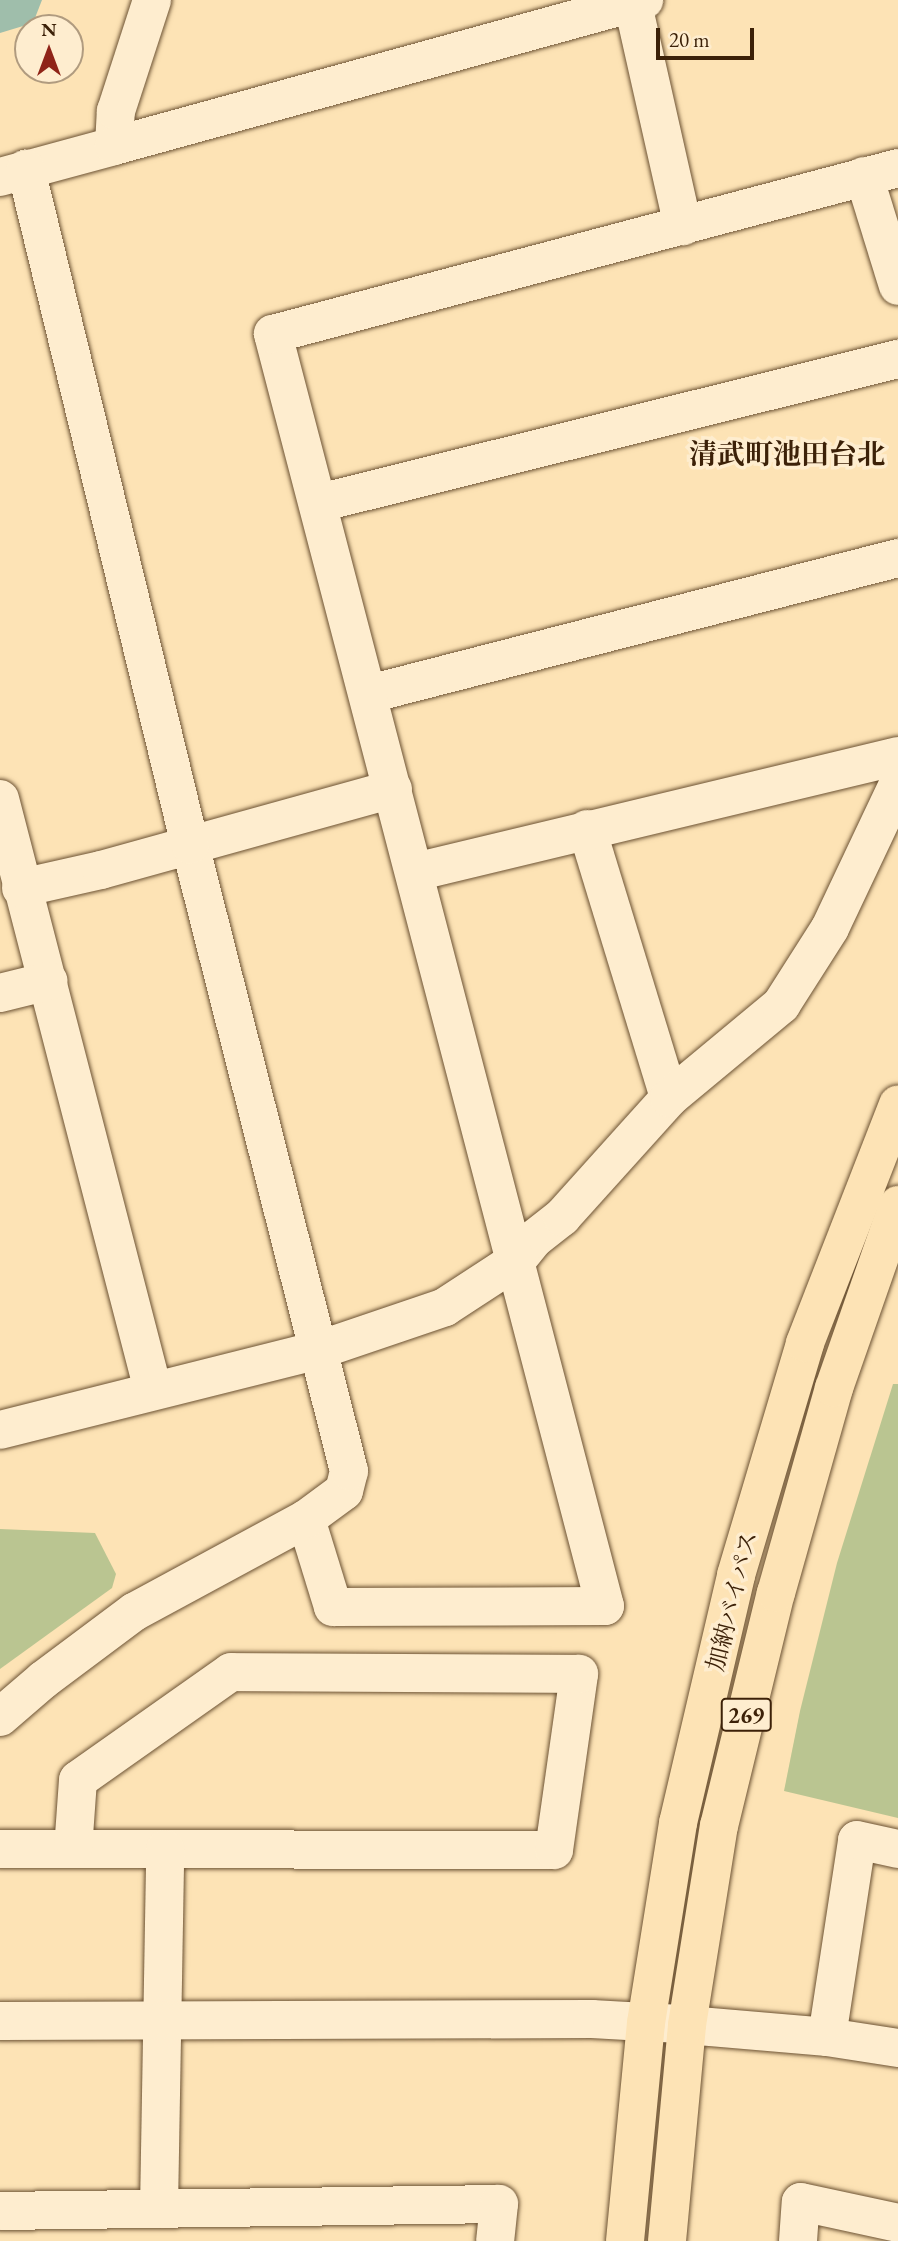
<!DOCTYPE html>
<meta charset="utf-8">
<style>
body{margin:0}
#map{position:relative;width:898px;height:2241px;overflow:hidden;background:#fde3b5;font-family:"EB Garamond","Noto Serif JP",serif}
div>[style]{position:absolute}
.green>*{inset:0;background:#bac591}
.water>*{inset:0;background:#9fbeab}
.roads{filter:drop-shadow(0 0 2px #6c5233) drop-shadow(0 0 2px #6c5233)}
.minor>*{height:38px;margin:-19px;padding:0 19px;transform-origin:19px;border-radius:19px;background:#feedcf}
.tertiary>*{height:38px;margin:-19px;padding:0 19px;transform-origin:19px;border-radius:19px;background:#feedcf}
.trunk>*{height:38px;margin:-19px;padding:0 19px;transform-origin:19px;border-radius:19px;background:#fde3b5}
span{translate:-50% -50%;white-space:nowrap;text-align:center;line-height:1.15;-webkit-text-stroke:7px #feedcf;paint-order:stroke}
.shield-label span{padding:2px 5px;background:#feedcf;border:2px solid;border-radius:5px;-webkit-text-stroke-width:0}
.shield-label{font-size:23px;color:#3c2108;font-weight:700}
.street-label{font-size:24px;color:#3c2108}
.quarter-label{font-size:28px;color:#3c2108;font-weight:700}
.north{position:absolute;left:14px;top:14px;width:70px;height:70px;box-sizing:border-box;background:#feedcf;border:2px solid #b09b7f;border-radius:50%;rotate:0deg;font-size:19px;font-weight:700;line-height:28px;text-align:center;color:#3c2108}
.north::after{content:'';display:block;margin:auto;width:24px;height:32px;background:#8f2418;clip-path:polygon(50% 0,100% 100%,50% 72%,0 100%)}
.scale{position:absolute;left:656px;top:28px;width:98px;height:32px;box-sizing:border-box;border:4px solid #3c2108;border-top:0;padding-left:9px;font-size:21px;line-height:24px;white-space:nowrap;color:#3c2108;-webkit-text-stroke:5px #feedcf;paint-order:stroke}
</style>
<div id="map">
<div class="green">
<i style="clip-path:polygon(893px 1384px,898px 1384px,898px 1818px,784px 1791px,800px 1711px,837px 1563px)"></i>
<i style="clip-path:polygon(0 1529px,95px 1533px,116px 1574px,112px 1588px,0 1669px)"></i>
</div>
<div class="water">
<i style="clip-path:polygon(0 0,42px 0,33px 23px,0 33px)"></i>
</div>
<div class="roads">
<div class="minor">
<i style="left:632px;top:0;width:232px;rotate:77.3deg"></i>
<i style="left:864px;top:176px;width:115px;rotate:72.8deg"></i>
<i style="left:0;top:177px;width:118px;rotate:-15.2deg"></i>
<i style="left:114px;top:146px;width:35px;rotate:-87deg"></i>
<i style="left:116px;top:111px;width:117px;rotate:-72deg"></i>
<i style="left:319px;top:503px;width:597px;rotate:-13.97deg"></i>
<i style="left:369px;top:694px;width:546px;rotate:-14.42deg"></i>
<i style="left:0;top:799px;width:610px;rotate:75.49deg"></i>
<i style="left:587px;top:829px;width:281px;rotate:73deg"></i>
<i style="left:415px;top:872px;width:497px;rotate:-13.5deg"></i>
<i style="left:21px;top:888px;width:82px;rotate:-12.7deg"></i>
<i style="left:101px;top:870px;width:303px;rotate:-15.5deg"></i>
<i style="left:0;top:993px;width:50px;rotate:-13.8deg"></i>
<i style="left:0;top:1430px;width:329px;rotate:-14.1deg"></i>
<i style="left:319px;top:1350px;width:133px;rotate:-18.8deg"></i>
<i style="left:445px;top:1307px;width:86px;rotate:-33.1deg"></i>
<i style="left:517px;top:1260px;width:27px;rotate:-51deg"></i>
<i style="left:534px;top:1239px;width:36px;rotate:-38deg"></i>
<i style="left:562px;top:1217px;width:160px;rotate:-48deg"></i>
<i style="left:669px;top:1098px;width:146px;rotate:-39.7deg"></i>
<i style="left:781px;top:1005px;width:91px;rotate:-57.5deg"></i>
<i style="left:830px;top:928px;width:159px;rotate:-64.7deg"></i>
<i style="left:306px;top:1519px;width:92px;rotate:72.9deg"></i>
<i style="left:333px;top:1607px;width:272px;rotate:-0.2deg"></i>
<i style="left:605px;top:1606px;width:1315px;rotate:-104.63deg"></i>
<i style="left:273px;top:334px;width:647px;rotate:-14.87deg"></i>
<i style="left:0;top:1717px;width:57px;rotate:-40.7deg"></i>
<i style="left:43px;top:1680px;width:114px;rotate:-36.8deg"></i>
<i style="left:134px;top:1612px;width:196px;rotate:-28.4deg"></i>
<i style="left:306px;top:1519px;width:47px;rotate:-36.4deg"></i>
<i style="left:344px;top:1491px;width:21px;rotate:-76deg"></i>
<i style="left:349px;top:1471px;width:646px;rotate:-104.25deg"></i>
<i style="left:190px;top:845px;width:696px;rotate:-103.64deg"></i>
<i style="left:0;top:1849px;width:554px;rotate:0.1deg"></i>
<i style="left:554px;top:1850px;width:178px;rotate:-81.9deg"></i>
<i style="left:579px;top:1674px;width:348px;rotate:-179.7deg"></i>
<i style="left:231px;top:1672px;width:187px;rotate:144.8deg"></i>
<i style="left:78px;top:1780px;width:69px;rotate:94.1deg"></i>
<i style="left:687px;top:2025px;width:141px;rotate:4.9deg"></i>
<i style="left:827px;top:2037px;width:72px;rotate:8.8deg"></i>
<i style="left:827px;top:2037px;width:199px;rotate:-81.3deg"></i>
<i style="left:857px;top:1840px;width:42px;rotate:12.4deg"></i>
<i style="left:159px;top:2209px;width:360px;rotate:-89deg"></i>
<i style="left:0;top:2211px;width:499px;rotate:-0.8deg"></i>
<i style="left:499px;top:2204px;width:37px;rotate:96deg"></i>
<i style="left:798px;top:2241px;width:39px;rotate:-86deg"></i>
<i style="left:801px;top:2202px;width:99px;rotate:12.2deg"></i>
</div>
<div class="tertiary">
<i style="left:114px;top:146px;width:550px;rotate:-15.4deg"></i>
<i style="left:0;top:2021px;width:592px;rotate:-0.19deg"></i>
<i style="left:592px;top:2019px;width:88px;rotate:3.3deg"></i>
</div>
<div class="trunk">
<i style="left:625px;top:2241px;width:219px;rotate:-84.5deg"></i>
<i style="left:646px;top:2023px;width:203px;rotate:-80.9deg"></i>
<i style="left:678px;top:1823px;width:255px;rotate:-76.8deg"></i>
<i style="left:736px;top:1575px;width:242px;rotate:-73.4deg"></i>
<i style="left:805px;top:1343px;width:256px;rotate:-68.7deg"></i>
<i style="left:667px;top:2241px;width:217px;rotate:-84.7deg"></i>
<i style="left:687px;top:2025px;width:202px;rotate:-80.9deg"></i>
<i style="left:719px;top:1826px;width:240px;rotate:-76.3deg"></i>
<i style="left:776px;top:1593px;width:213px;rotate:-74.2deg"></i>
<i style="left:834px;top:1388px;width:194px;rotate:-70.7deg"></i>
</div>
</div>
<div class="shield-label">
<span style="left:746px;top:1715px">269</span>
</div>
<div class="street-label">
<span style="left:732px;top:1601px;rotate:-76deg">加納バイパス</span>
</div>
<div class="quarter-label">
<span style="left:787px;top:454px">清武町池田台北</span>
</div>
<div class="north">N</div>
<div class="scale">20 m</div>
</div>
